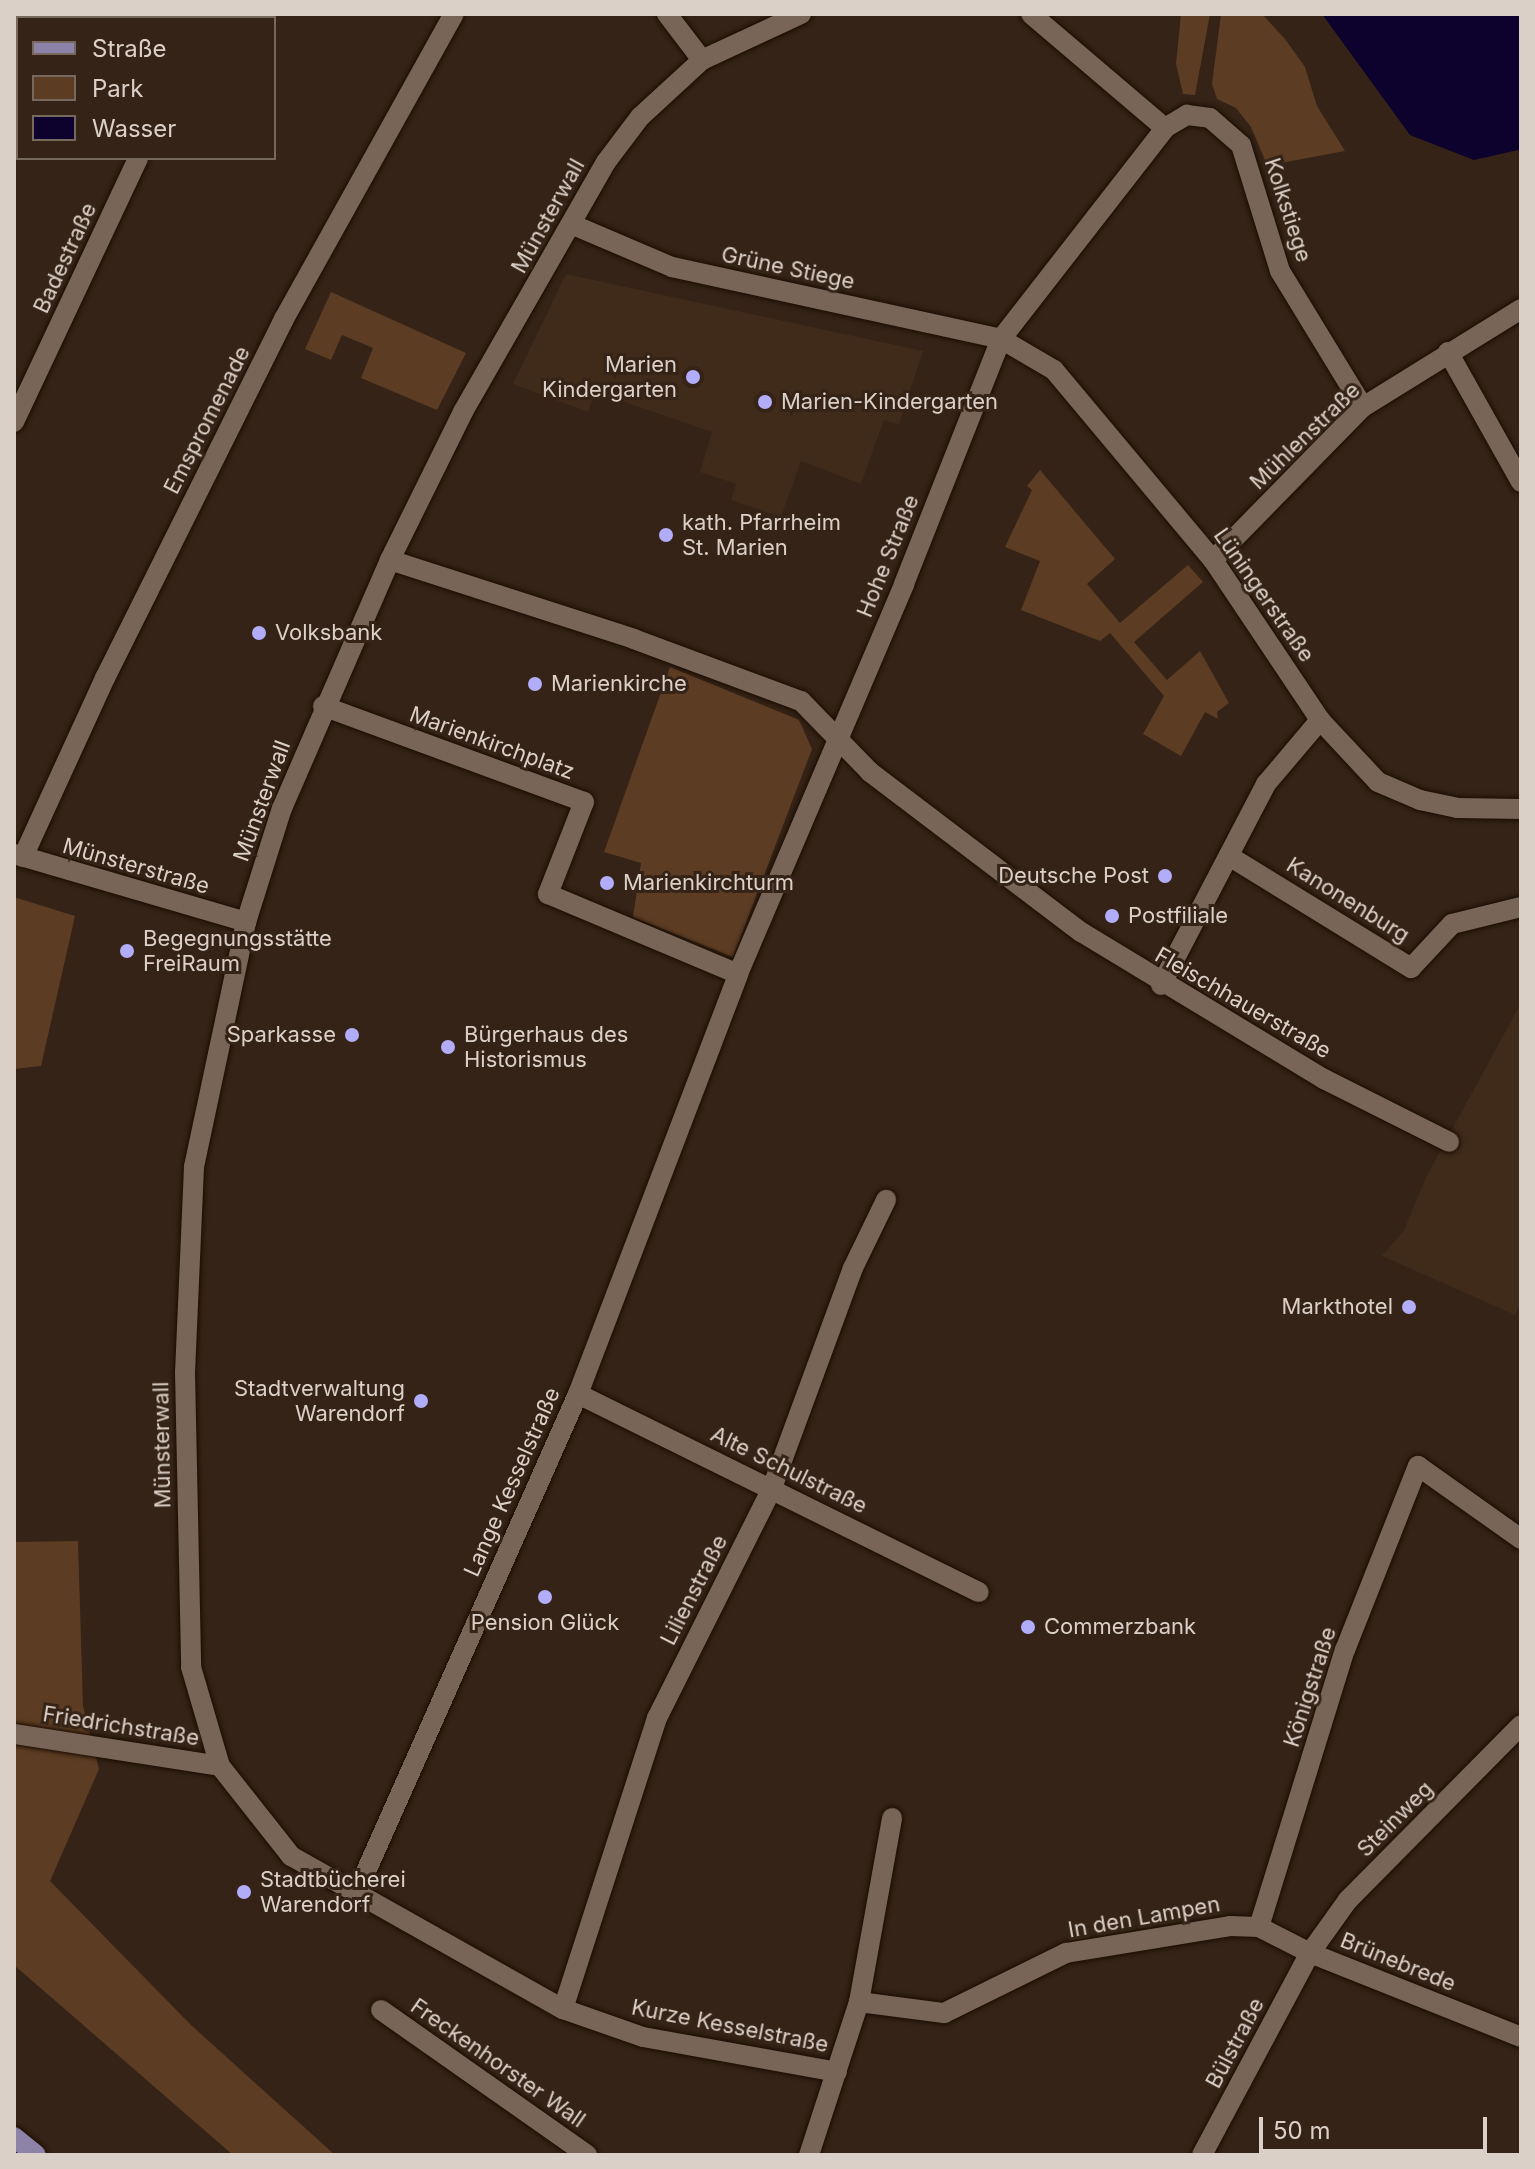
<!DOCTYPE html>
<meta charset="utf-8">
<style>
body{margin:0}
#map{position:relative;width:1535px;height:2169px;overflow:hidden;background:#342316;font-family:Inter,sans-serif}
div>[style]{position:absolute}
.built>*{inset:0;background:#402a19}
.green>*{inset:0;background:#5c3d23}
.water>*{inset:0;background:#0d012d}
.roads{filter:drop-shadow(0 0 2px #1b0c02) drop-shadow(0 0 2px #1b0c02)}
.street>*{height:20px;margin:-10px;padding:0 10px;transform-origin:10px;border-radius:10px;background:#796557}
.primary>*{height:20px;margin:-10px;padding:0 10px;transform-origin:10px;border-radius:10px;background:#8d82a7}
.dots>*{width:22px;height:22px;translate:-50% -50%;box-sizing:border-box;border:4px solid #342316;border-radius:50%}
span{translate:-50% -50%;white-space:nowrap;text-align:center;line-height:1.15;-webkit-text-stroke:6px #342316;paint-order:stroke}
.street-label{font-size:22px;color:#dbd0c8}
.poi-label{font-size:22px;color:#dbd0c8}
.right{translate:-100% -50%;text-align:right}
.left{translate:0 -50%;text-align:left}
.frame{position:absolute;inset:0;border:16px solid #dbd0c8;pointer-events:none}
.legend{position:absolute;left:16px;top:16px;width:260px;height:144px;box-sizing:border-box;background:#342316;border:2px solid #77685d;margin:0;padding:10px 14px;list-style:none;font-size:24px;color:#dbd0c8}
.legend li{display:flex;align-items:center;gap:16px;height:40px}
.legend b{width:40px;border:2px solid #77685d}
.scale{position:absolute;left:1259px;top:2117px;width:228px;height:36px;box-sizing:border-box;border:4px solid #dbd0c8;border-top:0;padding-left:10px;font-size:24px;line-height:28px;white-space:nowrap;color:#dbd0c8;-webkit-text-stroke:6px #342316;paint-order:stroke}
</style>
<div id="map">
<div class="built">
<i style="clip-path:polygon(566px 274px,923px 351px,899px 425px,884px 420px,861px 484px,801px 461px,781px 517px,731px 500px,736px 484px,700px 472px,712px 432px,595px 392px,588px 412px,513px 384px)"></i>
<i style="clip-path:polygon(1521px 1003px,1521px 1303px,1515px 1315px,1382px 1256px,1404px 1230px,1426px 1177px)"></i>
</div>
<div class="green">
<i style="clip-path:polygon(1181px 14px,1210px 14px,1195px 95px,1183px 94px,1176px 64px)"></i>
<i style="clip-path:polygon(1221px 14px,1262px 14px,1285px 39px,1305px 67px,1317px 106px,1345px 151px,1275px 164px,1265px 160px,1251px 127px,1236px 108px,1217px 99px,1212px 84px)"></i>
<i style="clip-path:polygon(331px 292px,466px 353px,437px 410px,361px 378px,373px 348px,342px 335px,331px 360px,305px 349px)"></i>
<i style="clip-path:polygon(1040px 470px,1115px 559px,1087px 584px,1120px 623px,1188px 565px,1203px 582px,1134px 642px,1167px 680px,1200px 651px,1229px 703px,1217px 712px,1218px 719px,1205px 712px,1181px 756px,1143px 734px,1164px 696px,1110px 633px,1100px 641px,1021px 610px,1040px 561px,1005px 547px,1032px 490px,1027px 486px)"></i>
<i style="clip-path:polygon(670px 667px,799px 720px,812px 749px,733px 957px,633px 917px,641px 863px,604px 852px)"></i>
<i style="clip-path:polygon(14px 897px,75px 916px,41px 1066px,14px 1069px)"></i>
<i style="clip-path:polygon(78px 1541px,83px 1706px,99px 1769px,50px 1881px,191px 2025px,335px 2155px,233px 2155px,14px 1965px,14px 1542px)"></i>
</div>
<div class="water">
<i style="clip-path:polygon(1322px 14px,1521px 14px,1521px 154px,1518px 150px,1474px 160px,1410px 135px)"></i>
</div>
<div class="roads">
<div class="street">
<i style="left:667px;top:14px;width:58px;rotate:52.7deg"></i>
<i style="left:801px;top:14px;width:109px;rotate:155.1deg"></i>
<i style="left:702px;top:60px;width:84px;rotate:137.4deg"></i>
<i style="left:640px;top:117px;width:56px;rotate:127.1deg"></i>
<i style="left:606px;top:162px;width:288px;rotate:119.8deg"></i>
<i style="left:463px;top:412px;width:165px;rotate:116.3deg"></i>
<i style="left:390px;top:560px;width:270px;rotate:113.5deg"></i>
<i style="left:282px;top:808px;width:120px;rotate:107.5deg"></i>
<i style="left:246px;top:922px;width:250px;rotate:102deg"></i>
<i style="left:194px;top:1167px;width:205px;rotate:92.5deg"></i>
<i style="left:185px;top:1372px;width:295px;rotate:88.8deg"></i>
<i style="left:191px;top:1667px;width:103px;rotate:73.7deg"></i>
<i style="left:220px;top:1766px;width:115px;rotate:51.7deg"></i>
<i style="left:291px;top:1856px;width:312px;rotate:29.4deg"></i>
<i style="left:563px;top:2009px;width:85px;rotate:19.3deg"></i>
<i style="left:643px;top:2037px;width:197px;rotate:10.2deg"></i>
<i style="left:1031px;top:14px;width:176px;rotate:40.4deg"></i>
<i style="left:201px;top:18px;width:4px;rotate:-63deg"></i>
<i style="left:571px;top:224px;width:110px;rotate:23.1deg"></i>
<i style="left:672px;top:267px;width:337px;rotate:12.3deg"></i>
<i style="left:1001px;top:339px;width:61px;rotate:30.3deg"></i>
<i style="left:1054px;top:370px;width:248px;rotate:50.1deg"></i>
<i style="left:1213px;top:560px;width:192px;rotate:56.2deg"></i>
<i style="left:1320px;top:720px;width:85px;rotate:46.9deg"></i>
<i style="left:1378px;top:782px;width:46px;rotate:23.2deg"></i>
<i style="left:1420px;top:800px;width:38px;rotate:12deg"></i>
<i style="left:1457px;top:808px;width:64px;rotate:0.9deg"></i>
<i style="left:1448px;top:352px;width:149px;rotate:60.7deg"></i>
<i style="left:14px;top:422px;width:292px;rotate:-64.8deg"></i>
<i style="left:390px;top:560px;width:256px;rotate:17.9deg"></i>
<i style="left:634px;top:639px;width:178px;rotate:20.4deg"></i>
<i style="left:801px;top:701px;width:99px;rotate:45.8deg"></i>
<i style="left:870px;top:772px;width:265px;rotate:37.2deg"></i>
<i style="left:1081px;top:932px;width:284px;rotate:31.2deg"></i>
<i style="left:1324px;top:1079px;width:140px;rotate:26.7deg"></i>
<i style="left:1213px;top:560px;width:214px;rotate:-45.6deg"></i>
<i style="left:1363px;top:407px;width:186px;rotate:-31.8deg"></i>
<i style="left:323px;top:706px;width:278px;rotate:20.2deg"></i>
<i style="left:584px;top:802px;width:99px;rotate:111.4deg"></i>
<i style="left:548px;top:894px;width:206px;rotate:22.8deg"></i>
<i style="left:14px;top:854px;width:242px;rotate:16.3deg"></i>
<i style="left:1229px;top:856px;width:214px;rotate:31.6deg"></i>
<i style="left:1411px;top:968px;width:60px;rotate:-47deg"></i>
<i style="left:1452px;top:924px;width:71px;rotate:-13.8deg"></i>
<i style="left:23px;top:857px;width:197px;rotate:-65.4deg"></i>
<i style="left:105px;top:678px;width:401px;rotate:-63.5deg"></i>
<i style="left:284px;top:319px;width:349px;rotate:-60.9deg"></i>
<i style="left:1161px;top:985px;width:227px;rotate:-62.4deg"></i>
<i style="left:1266px;top:784px;width:84px;rotate:-49.8deg"></i>
<i style="left:578px;top:1394px;width:447px;rotate:26.3deg"></i>
<i style="left:14px;top:1734px;width:208px;rotate:8.8deg"></i>
<i style="left:356px;top:1894px;width:547px;rotate:-66.06deg"></i>
<i style="left:578px;top:1394px;width:449px;rotate:-69.1deg"></i>
<i style="left:738px;top:974px;width:424px;rotate:-66.9deg"></i>
<i style="left:904px;top:584px;width:264px;rotate:-68.4deg"></i>
<i style="left:1001px;top:339px;width:267px;rotate:-52.1deg"></i>
<i style="left:1165px;top:128px;width:26px;rotate:-31deg"></i>
<i style="left:1187px;top:115px;width:23px;rotate:7deg"></i>
<i style="left:1210px;top:118px;width:41px;rotate:41.1deg"></i>
<i style="left:1241px;top:145px;width:132px;rotate:72.8deg"></i>
<i style="left:1280px;top:271px;width:159px;rotate:58.6deg"></i>
<i style="left:1259px;top:1927px;width:290px;rotate:-72.8deg"></i>
<i style="left:1345px;top:1650px;width:198px;rotate:-68.4deg"></i>
<i style="left:1418px;top:1466px;width:126px;rotate:35.3deg"></i>
<i style="left:859px;top:2002px;width:86px;rotate:7.4deg"></i>
<i style="left:944px;top:2013px;width:136px;rotate:-26.2deg"></i>
<i style="left:1066px;top:1953px;width:166px;rotate:-9.3deg"></i>
<i style="left:1230px;top:1926px;width:29px;rotate:2deg"></i>
<i style="left:1259px;top:1927px;width:57px;rotate:27deg"></i>
<i style="left:1310px;top:1953px;width:227px;rotate:21.7deg"></i>
<i style="left:563px;top:2009px;width:306px;rotate:-72.1deg"></i>
<i style="left:657px;top:1718px;width:257px;rotate:-63.4deg"></i>
<i style="left:772px;top:1488px;width:234px;rotate:-69.8deg"></i>
<i style="left:853px;top:1268px;width:76px;rotate:-64.1deg"></i>
<i style="left:381px;top:2010px;width:252px;rotate:35.1deg"></i>
<i style="left:809px;top:2155px;width:161px;rotate:-71.9deg"></i>
<i style="left:859px;top:2002px;width:187px;rotate:-79.8deg"></i>
<i style="left:1202px;top:2155px;width:229px;rotate:-61.9deg"></i>
<i style="left:1310px;top:1953px;width:65px;rotate:-54.4deg"></i>
<i style="left:1348px;top:1900px;width:246px;rotate:-45.3deg"></i>
</div>
<div class="primary">
<i style="left:14px;top:2137px;width:28px;rotate:39deg"></i>
</div>
</div>
<div class="dots">
<i style="left:693px;top:377px;background:#b2adf9"></i>
<i style="left:765px;top:402px;background:#b2adf9"></i>
<i style="left:666px;top:535px;background:#b2adf9"></i>
<i style="left:259px;top:633px;background:#b2adf9"></i>
<i style="left:535px;top:684px;background:#b2adf9"></i>
<i style="left:1165px;top:876px;background:#b2adf9"></i>
<i style="left:607px;top:883px;background:#b2adf9"></i>
<i style="left:1112px;top:916px;background:#b2adf9"></i>
<i style="left:127px;top:951px;background:#b2adf9"></i>
<i style="left:352px;top:1035px;background:#b2adf9"></i>
<i style="left:448px;top:1047px;background:#b2adf9"></i>
<i style="left:1409px;top:1307px;background:#b2adf9"></i>
<i style="left:421px;top:1401px;background:#b2adf9"></i>
<i style="left:545px;top:1597px;background:#b2adf9"></i>
<i style="left:1028px;top:1627px;background:#b2adf9"></i>
<i style="left:244px;top:1892px;background:#b2adf9"></i>
</div>
<div class="street-label">
<span style="left:1288px;top:210px;rotate:72deg">Kolkstiege</span>
<span style="left:548px;top:216px;rotate:-61deg">Münsterwall</span>
<span style="left:65px;top:258px;rotate:-65deg">Badestraße</span>
<span style="left:788px;top:268px;rotate:12deg">Grüne Stiege</span>
<span style="left:207px;top:420px;rotate:-63deg">Emspromenade</span>
<span style="left:1305px;top:436px;rotate:-44deg">Mühlenstraße</span>
<span style="left:888px;top:556px;rotate:-68deg">Hohe Straße</span>
<span style="left:1264px;top:595px;rotate:55deg">Lüningerstraße</span>
<span style="left:492px;top:743px;rotate:20deg">Marienkirchplatz</span>
<span style="left:262px;top:801px;rotate:-70deg">Münsterwall</span>
<span style="left:136px;top:866px;rotate:16deg">Münsterstraße</span>
<span style="left:1348px;top:900px;rotate:32deg">Kanonenburg</span>
<span style="left:1243px;top:1003px;rotate:30deg">Fleischhauerstraße</span>
<span style="left:162px;top:1445px;rotate:-91deg">Münsterwall</span>
<span style="left:789px;top:1470px;rotate:26deg">Alte Schulstraße</span>
<span style="left:512px;top:1482px;rotate:-66deg">Lange Kesselstraße</span>
<span style="left:694px;top:1590px;rotate:-63deg">Lilienstraße</span>
<span style="left:1310px;top:1687px;rotate:-72deg">Königstraße</span>
<span style="left:121px;top:1726px;rotate:9deg">Friedrichstraße</span>
<span style="left:1395px;top:1819px;rotate:-45deg">Steinweg</span>
<span style="left:1144px;top:1917px;rotate:-10deg">In den Lampen</span>
<span style="left:1398px;top:1962px;rotate:22deg">Brünebrede</span>
<span style="left:730px;top:2026px;rotate:11deg">Kurze Kesselstraße</span>
<span style="left:1235px;top:2043px;rotate:-62deg">Bülstraße</span>
<span style="left:498px;top:2063px;rotate:35deg">Freckenhorster Wall</span>
</div>
<div class="poi-label">
<span class="right" style="left:677px;top:377px">Marien<br>Kindergarten</span>
<span class="left" style="left:781px;top:402px">Marien-Kindergarten</span>
<span class="left" style="left:682px;top:535px">kath. Pfarrheim<br>St. Marien</span>
<span class="left" style="left:275px;top:633px">Volksbank</span>
<span class="left" style="left:551px;top:684px">Marienkirche</span>
<span class="right" style="left:1149px;top:876px">Deutsche Post</span>
<span class="left" style="left:623px;top:883px">Marienkirchturm</span>
<span class="left" style="left:1128px;top:916px">Postfiliale</span>
<span class="left" style="left:143px;top:951px">Begegnungsstätte<br>FreiRaum</span>
<span class="left" style="left:464px;top:1047px">Bürgerhaus des<br>Historismus</span>
<span class="right" style="left:336px;top:1035px">Sparkasse</span>
<span class="right" style="left:1393px;top:1307px">Markthotel</span>
<span class="right" style="left:405px;top:1401px">Stadtverwaltung<br>Warendorf</span>
<span style="left:545px;top:1623px">Pension Glück</span>
<span class="left" style="left:1044px;top:1627px">Commerzbank</span>
<span class="left" style="left:260px;top:1892px">Stadtbücherei<br>Warendorf</span>
</div>
<div class="frame"></div>
<ul class="legend">
<li><b style="height:10px;background:#8d82a7"></b>Straße</li>
<li><b style="height:22px;background:#5c3d23"></b>Park</li>
<li><b style="height:22px;background:#0d012d"></b>Wasser</li>
</ul>
<div class="scale">50 m</div>
</div>
